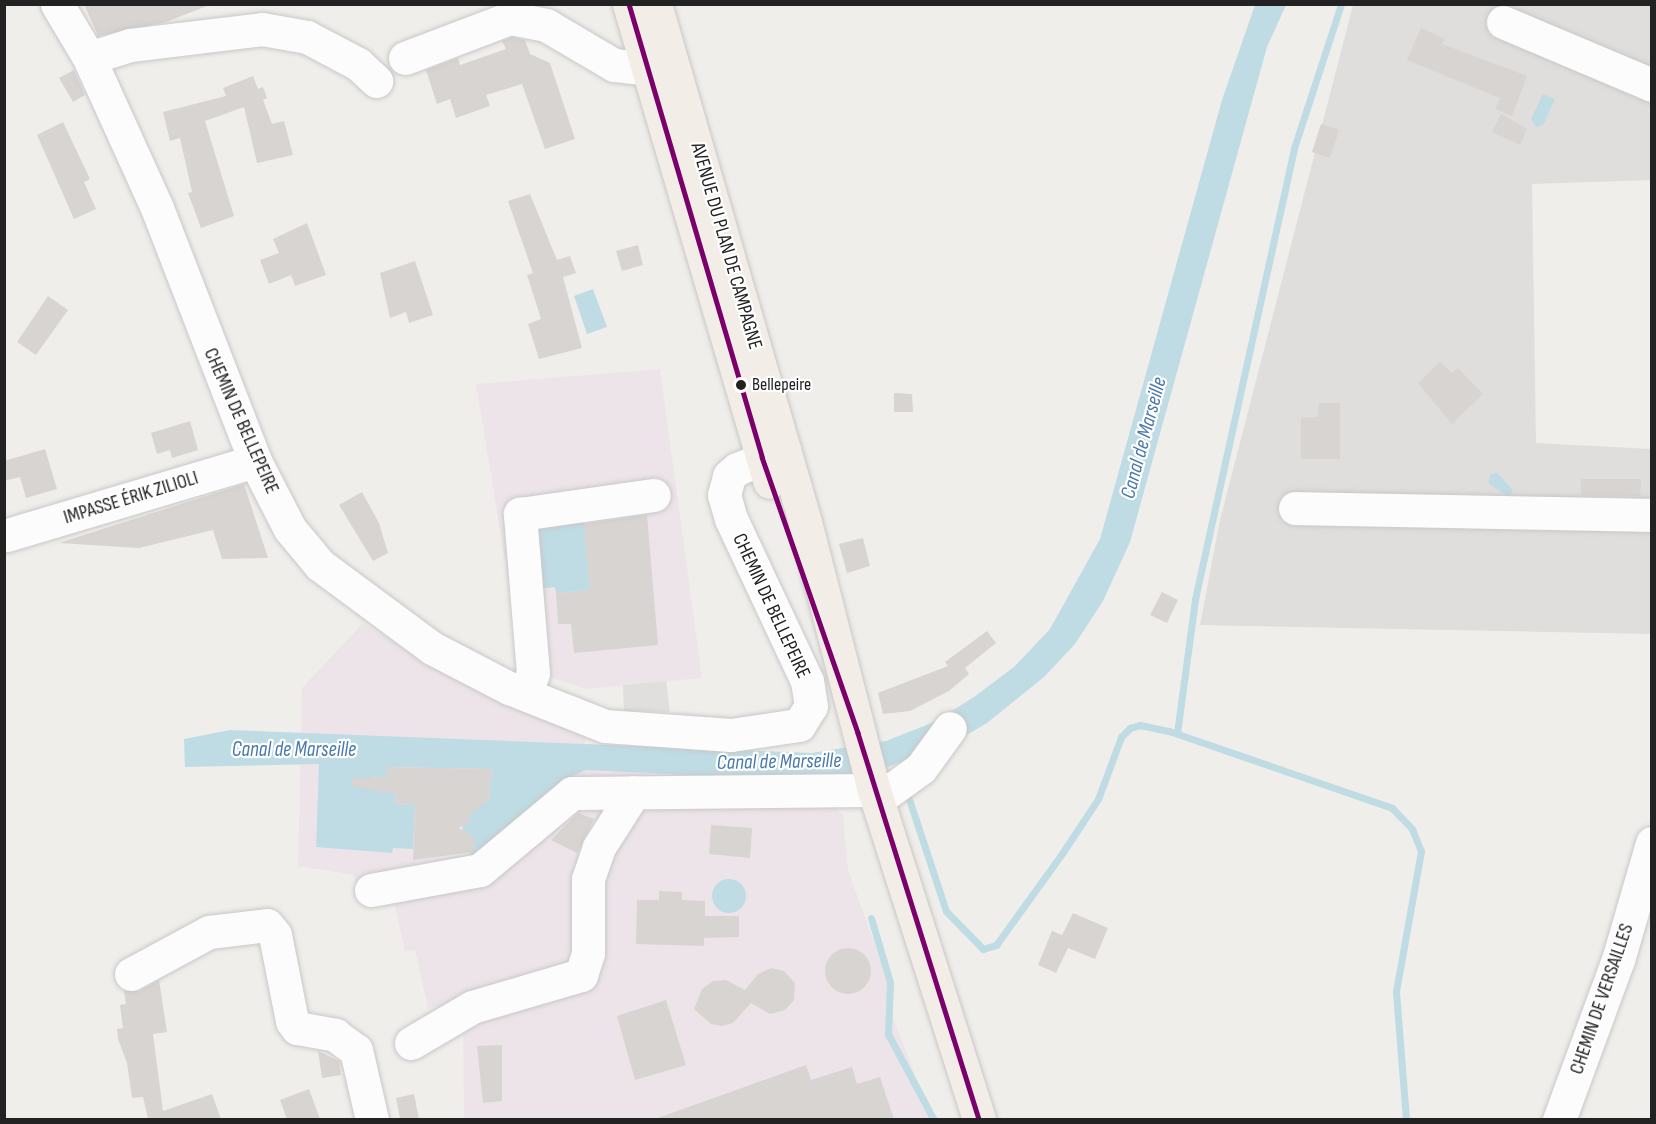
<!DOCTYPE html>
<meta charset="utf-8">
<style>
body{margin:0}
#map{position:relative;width:1656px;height:1124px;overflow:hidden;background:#f0eeeb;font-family:"Sofia Sans Condensed",sans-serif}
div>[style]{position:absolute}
.residential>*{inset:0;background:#dfdedc}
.industrial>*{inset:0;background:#ede4e9}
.parking>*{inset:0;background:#e0dfde}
.water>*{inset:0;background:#bfdbe3}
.round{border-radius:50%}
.stream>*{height:7px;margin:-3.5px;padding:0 3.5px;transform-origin:3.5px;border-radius:3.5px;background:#bfdbe3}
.building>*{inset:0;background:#d7d4d2}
.roads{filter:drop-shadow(0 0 2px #c9c8c7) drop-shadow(0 0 2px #c9c8c7)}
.minor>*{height:33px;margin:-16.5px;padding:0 16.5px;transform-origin:16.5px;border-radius:16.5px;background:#fdfcfc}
.major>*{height:33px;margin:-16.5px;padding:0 16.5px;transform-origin:16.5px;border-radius:16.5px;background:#f3ede7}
.bus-1>*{height:4.5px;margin:-2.25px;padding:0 2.25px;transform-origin:2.25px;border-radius:2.25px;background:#7b006b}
.dots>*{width:16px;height:16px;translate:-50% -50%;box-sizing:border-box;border:3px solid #fff;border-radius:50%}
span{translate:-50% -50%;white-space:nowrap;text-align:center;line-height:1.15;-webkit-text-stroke:4.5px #fff;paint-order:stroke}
.bus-label{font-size:18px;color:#222}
.left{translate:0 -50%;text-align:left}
.street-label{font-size:20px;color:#222}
.water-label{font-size:21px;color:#4a7aab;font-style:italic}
.frame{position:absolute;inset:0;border:6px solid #222;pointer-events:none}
</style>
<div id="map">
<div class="residential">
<i style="clip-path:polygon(1353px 5px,1651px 5px,1651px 180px,1532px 184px,1536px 443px,1651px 449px,1651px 634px,1200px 625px,1220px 520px)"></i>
</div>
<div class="industrial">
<i style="clip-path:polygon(660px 369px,702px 678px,587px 689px,523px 669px,476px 384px)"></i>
<i style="clip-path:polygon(363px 623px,449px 676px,503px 701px,540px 712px,585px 736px,585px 769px,778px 779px,824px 797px,843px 815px,848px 870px,887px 978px,887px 1002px,932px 1119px,464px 1119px,463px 1001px,428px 1008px,415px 950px,405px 951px,394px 902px,361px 906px,354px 875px,298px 866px,302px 688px)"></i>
</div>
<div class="parking">
<i style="clip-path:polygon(666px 681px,670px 712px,624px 711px,623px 685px)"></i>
</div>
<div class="water">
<i style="clip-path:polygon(1255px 5px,1286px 5px,1267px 47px,1130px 542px,1103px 601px,1075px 644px,1044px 677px,987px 723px,953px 743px,869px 774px,797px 780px,586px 770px,564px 780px,484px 853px,471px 855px,462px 834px,463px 822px,472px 821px,462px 819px,489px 799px,492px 769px,387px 767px,387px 777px,373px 777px,377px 789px,396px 794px,395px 804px,415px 805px,413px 849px,393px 848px,392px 853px,316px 847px,319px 764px,185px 767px,184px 739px,230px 730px,812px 753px,886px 741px,934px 722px,974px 697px,1014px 667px,1050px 629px,1100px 539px,1222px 100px)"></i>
<i style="clip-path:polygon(1543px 94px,1555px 99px,1543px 125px,1536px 127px,1531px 119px)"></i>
<i style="clip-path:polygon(593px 289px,607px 327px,587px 334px,574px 296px)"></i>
<i style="clip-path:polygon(1497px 473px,1513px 490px,1509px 497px,1489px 484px,1490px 474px)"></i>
<i style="clip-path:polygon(584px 514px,590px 590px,556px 593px,555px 587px,537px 589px,532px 526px)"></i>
<i class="round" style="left:712px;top:879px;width:34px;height:34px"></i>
</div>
<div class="stream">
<i style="left:1177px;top:733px;width:135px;rotate:-82.3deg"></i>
<i style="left:1195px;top:599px;width:462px;rotate:-77.6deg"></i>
<i style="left:1294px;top:148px;width:151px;rotate:-71.9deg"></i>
<i style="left:909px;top:799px;width:118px;rotate:71.7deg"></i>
<i style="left:946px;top:911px;width:53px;rotate:45.8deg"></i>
<i style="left:983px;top:949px;width:14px;rotate:-17deg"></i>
<i style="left:996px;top:945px;width:115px;rotate:-54.2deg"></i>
<i style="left:1063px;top:852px;width:64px;rotate:-56.6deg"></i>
<i style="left:1098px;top:799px;width:66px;rotate:-69.6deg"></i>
<i style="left:1121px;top:737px;width:13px;rotate:-45deg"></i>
<i style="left:1130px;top:728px;width:10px;rotate:-17deg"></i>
<i style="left:1140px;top:725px;width:30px;rotate:12deg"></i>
<i style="left:1169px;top:731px;width:236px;rotate:19deg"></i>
<i style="left:1392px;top:808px;width:29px;rotate:46deg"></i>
<i style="left:1412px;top:829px;width:24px;rotate:68deg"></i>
<i style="left:1421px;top:851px;width:143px;rotate:100.1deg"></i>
<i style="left:1396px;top:992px;width:128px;rotate:85.5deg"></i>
<i style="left:871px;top:918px;width:67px;rotate:73.5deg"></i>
<i style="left:890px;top:982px;width:52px;rotate:92.2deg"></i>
<i style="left:888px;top:1034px;width:98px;rotate:61.9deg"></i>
</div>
<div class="building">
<i style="clip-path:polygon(84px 4px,207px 4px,207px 6px,166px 22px,98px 36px)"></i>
<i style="clip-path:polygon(1421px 28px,1445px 39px,1442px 44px,1527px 76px,1512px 116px,1495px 109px,1500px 98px,1407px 60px)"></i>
<i style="clip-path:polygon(512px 37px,525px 40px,530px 54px,550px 63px,575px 139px,545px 149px,522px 84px,486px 95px,490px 106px,456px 118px,450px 99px,437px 104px,426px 70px,458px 58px,460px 65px,506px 49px,502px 41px)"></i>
<i style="clip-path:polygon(74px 70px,85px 95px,73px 102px,59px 78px)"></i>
<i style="clip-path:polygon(253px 76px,258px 89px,263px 87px,267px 98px,263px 100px,272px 124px,284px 121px,293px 155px,257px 163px,244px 107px,205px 121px,234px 216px,201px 228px,188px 193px,192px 192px,180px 138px,170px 141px,163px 112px,226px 96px,223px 88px)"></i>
<i style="clip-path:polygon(1501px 114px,1527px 129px,1520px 145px,1492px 132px)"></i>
<i style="clip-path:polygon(63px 122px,90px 179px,84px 182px,96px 209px,74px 219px,37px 135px)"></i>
<i style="clip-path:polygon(1321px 124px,1339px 130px,1330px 158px,1312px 152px)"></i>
<i style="clip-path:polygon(530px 194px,557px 260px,570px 256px,576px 273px,563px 277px,582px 348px,539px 359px,528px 324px,541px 319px,527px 275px,533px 273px,508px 201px)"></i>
<i style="clip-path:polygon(307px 223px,326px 275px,295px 286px,291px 275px,269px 284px,260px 260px,279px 253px,273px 239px)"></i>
<i style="clip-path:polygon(638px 245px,643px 265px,622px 271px,616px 251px)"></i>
<i style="clip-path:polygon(415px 261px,433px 315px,409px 323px,406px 312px,390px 318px,380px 273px)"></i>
<i style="clip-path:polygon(48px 296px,68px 310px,36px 355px,17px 342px)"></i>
<i style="clip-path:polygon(1440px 361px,1452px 373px,1458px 368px,1483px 394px,1452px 424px,1418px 383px)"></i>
<i style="clip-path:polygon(894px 393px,912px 394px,913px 412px,894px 412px)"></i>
<i style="clip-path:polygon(1319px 403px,1340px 403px,1340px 459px,1301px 459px,1301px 418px,1318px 417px)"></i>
<i style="clip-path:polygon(190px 421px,198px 450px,172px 458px,170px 450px,157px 454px,151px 433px)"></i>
<i style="clip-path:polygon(45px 449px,57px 489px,26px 498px,20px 477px,4px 481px,4px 461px)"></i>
<i style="clip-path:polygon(1581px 479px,1641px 479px,1640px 496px,1581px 495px)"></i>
<i style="clip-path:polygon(244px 484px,268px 558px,222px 559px,213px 530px,139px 548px,59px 543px)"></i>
<i style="clip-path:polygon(362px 492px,379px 523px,388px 553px,373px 561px,339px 505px)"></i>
<i style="clip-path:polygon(647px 515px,658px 645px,574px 653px,571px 624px,558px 624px,556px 593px,590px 590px,584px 524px)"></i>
<i style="clip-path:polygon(863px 538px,870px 566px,847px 573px,839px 544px)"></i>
<i style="clip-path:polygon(1162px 592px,1178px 600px,1167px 623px,1150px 615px)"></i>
<i style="clip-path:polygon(987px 631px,996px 643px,965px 668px,969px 674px,949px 691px,910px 711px,883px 714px,878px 693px,948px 666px,945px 662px)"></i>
<i style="clip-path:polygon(387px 767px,492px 769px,489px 799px,466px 818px,473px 821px,458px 828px,475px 838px,472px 852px,413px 860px,415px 805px,395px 804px,396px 794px,351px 786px,352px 778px,387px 777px)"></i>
<i style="clip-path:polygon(578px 813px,594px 819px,577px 853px,551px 840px)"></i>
<i style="clip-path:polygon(711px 825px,752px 828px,750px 858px,709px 854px)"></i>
<i style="clip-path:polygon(659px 891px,682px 892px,682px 900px,705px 901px,705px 916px,739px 916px,739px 937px,704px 938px,704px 946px,636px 944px,637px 900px,659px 900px)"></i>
<i style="clip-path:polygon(1073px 913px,1108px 928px,1095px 959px,1068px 948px,1056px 973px,1038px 965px,1052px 931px,1062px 935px)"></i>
<i class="round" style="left:825px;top:948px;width:46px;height:46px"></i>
<i style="clip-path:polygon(771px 968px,784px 971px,795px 983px,794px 1000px,785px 1010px,770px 1014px,751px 1003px,733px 1023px,722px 1026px,711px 1024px,694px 1009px,702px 989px,713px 981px,726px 980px,745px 990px,758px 974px)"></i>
<i style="clip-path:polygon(159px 980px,167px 1032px,153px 1034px,163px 1111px,212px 1094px,221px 1119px,148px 1119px,143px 1097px,132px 1098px,127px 1063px,118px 1039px,117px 1029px,123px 1028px,120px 1005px,126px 1004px,124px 991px,139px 991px)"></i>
<i style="clip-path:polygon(666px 1000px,686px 1065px,635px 1080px,617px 1016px)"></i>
<i style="clip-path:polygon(502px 1045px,502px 1101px,483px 1103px,477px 1046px)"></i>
<i style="clip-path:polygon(318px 1051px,339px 1061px,341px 1075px,322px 1078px)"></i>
<i style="clip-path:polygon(806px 1065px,811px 1080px,852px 1067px,857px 1084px,880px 1077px,894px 1119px,655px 1119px)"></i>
<i style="clip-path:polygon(309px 1089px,320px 1119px,287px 1119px,280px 1100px)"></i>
<i style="clip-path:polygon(414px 1094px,419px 1119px,400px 1119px,396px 1098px)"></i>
</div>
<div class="roads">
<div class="minor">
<i style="left:57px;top:4px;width:63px;rotate:59.3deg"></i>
<i style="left:89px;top:58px;width:165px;rotate:65.6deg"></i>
<i style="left:157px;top:208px;width:271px;rotate:68.8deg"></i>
<i style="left:255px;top:461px;width:76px;rotate:62.8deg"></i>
<i style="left:290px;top:529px;width:47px;rotate:50.2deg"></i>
<i style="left:320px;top:565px;width:139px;rotate:36.5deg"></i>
<i style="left:432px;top:648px;width:87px;rotate:27.5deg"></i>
<i style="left:509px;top:688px;width:103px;rotate:21.6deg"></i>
<i style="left:605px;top:726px;width:126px;rotate:4.1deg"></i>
<i style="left:731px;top:735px;width:69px;rotate:-8.4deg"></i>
<i style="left:799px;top:725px;width:22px;rotate:-58deg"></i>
<i style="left:811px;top:706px;width:25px;rotate:-99deg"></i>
<i style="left:807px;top:681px;width:179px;rotate:-115.1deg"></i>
<i style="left:731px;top:519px;width:25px;rotate:-106deg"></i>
<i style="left:724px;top:495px;width:20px;rotate:-75deg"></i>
<i style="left:729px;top:476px;width:11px;rotate:-41deg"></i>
<i style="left:737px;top:469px;width:51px;rotate:-22deg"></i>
<i style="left:1503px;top:22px;width:162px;rotate:22.9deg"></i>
<i style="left:89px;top:58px;width:43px;rotate:-17.6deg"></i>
<i style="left:130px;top:45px;width:133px;rotate:-6.9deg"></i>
<i style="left:262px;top:29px;width:46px;rotate:10.1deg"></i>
<i style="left:307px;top:37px;width:58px;rotate:27.9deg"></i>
<i style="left:358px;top:64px;width:25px;rotate:43deg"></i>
<i style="left:405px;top:58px;width:112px;rotate:-20.9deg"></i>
<i style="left:510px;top:18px;width:37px;rotate:11deg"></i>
<i style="left:546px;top:25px;width:79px;rotate:30.5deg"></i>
<i style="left:614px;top:65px;width:36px;rotate:6deg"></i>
<i style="left:1295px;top:508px;width:357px;rotate:1.1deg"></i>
<i style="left:7px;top:535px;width:259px;rotate:-16.6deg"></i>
<i style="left:526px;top:694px;width:22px;rotate:-72deg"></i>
<i style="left:533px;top:673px;width:160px;rotate:-94.7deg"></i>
<i style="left:520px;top:514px;width:135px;rotate:-8.1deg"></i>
<i style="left:877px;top:800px;width:54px;rotate:-36deg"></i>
<i style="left:921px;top:768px;width:49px;rotate:-54.1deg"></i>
<i style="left:371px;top:890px;width:111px;rotate:-10.4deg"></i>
<i style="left:480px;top:870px;width:120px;rotate:-39.9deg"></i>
<i style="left:572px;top:793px;width:302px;rotate:-0.6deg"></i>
<i style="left:131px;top:974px;width:89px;rotate:-28.3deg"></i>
<i style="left:209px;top:932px;width:58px;rotate:-6.9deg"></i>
<i style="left:267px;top:925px;width:13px;rotate:51deg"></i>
<i style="left:275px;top:935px;width:88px;rotate:78.8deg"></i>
<i style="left:292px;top:1021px;width:9px;rotate:54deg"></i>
<i style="left:297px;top:1028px;width:39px;rotate:10deg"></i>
<i style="left:335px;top:1035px;width:26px;rotate:36deg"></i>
<i style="left:356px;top:1050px;width:72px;rotate:77.1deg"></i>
<i style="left:411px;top:1043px;width:71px;rotate:-30.5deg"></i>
<i style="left:472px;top:1007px;width:114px;rotate:-16.4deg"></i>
<i style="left:581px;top:975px;width:23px;rotate:-72deg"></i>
<i style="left:588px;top:953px;width:74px;rotate:-90deg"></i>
<i style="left:588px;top:879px;width:34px;rotate:-71deg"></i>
<i style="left:599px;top:847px;width:65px;rotate:-57.5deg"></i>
<i style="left:1559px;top:1120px;width:171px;rotate:-69.8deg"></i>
<i style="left:1618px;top:960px;width:122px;rotate:-73.8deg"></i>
</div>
<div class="major">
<i style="left:629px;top:4px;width:498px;rotate:73.6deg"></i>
<i style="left:655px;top:4px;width:539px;rotate:73.85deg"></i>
<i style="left:805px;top:522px;width:277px;rotate:75.6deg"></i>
<i style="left:874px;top:790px;width:346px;rotate:72.3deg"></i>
</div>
</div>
<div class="bus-1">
<i style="left:629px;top:4px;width:472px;rotate:73.6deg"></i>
<i style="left:762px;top:457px;width:292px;rotate:70.8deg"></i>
<i style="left:858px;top:733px;width:405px;rotate:72.6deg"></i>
</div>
<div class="dots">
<i style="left:741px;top:385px;background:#222"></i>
</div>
<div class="bus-label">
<span class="left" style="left:752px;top:385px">Bellepeire</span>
</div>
<div class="street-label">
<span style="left:726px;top:246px;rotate:74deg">AVENUE DU PLAN DE CAMPAGNE</span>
<span style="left:241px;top:421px;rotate:66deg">CHEMIN DE BELLEPEIRE</span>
<span style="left:131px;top:498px;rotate:-17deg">IMPASSE ÉRIK ZILIOLI</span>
<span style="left:771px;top:606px;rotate:65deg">CHEMIN DE BELLEPEIRE</span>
<span style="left:1602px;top:999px;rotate:-71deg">CHEMIN DE VERSAILLES</span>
</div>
<div class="water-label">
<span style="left:1144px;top:438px;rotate:-75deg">Canal de Marseille</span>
<span style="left:294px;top:750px">Canal de Marseille</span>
<span style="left:779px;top:762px;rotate:-1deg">Canal de Marseille</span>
</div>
<div class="frame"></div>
</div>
